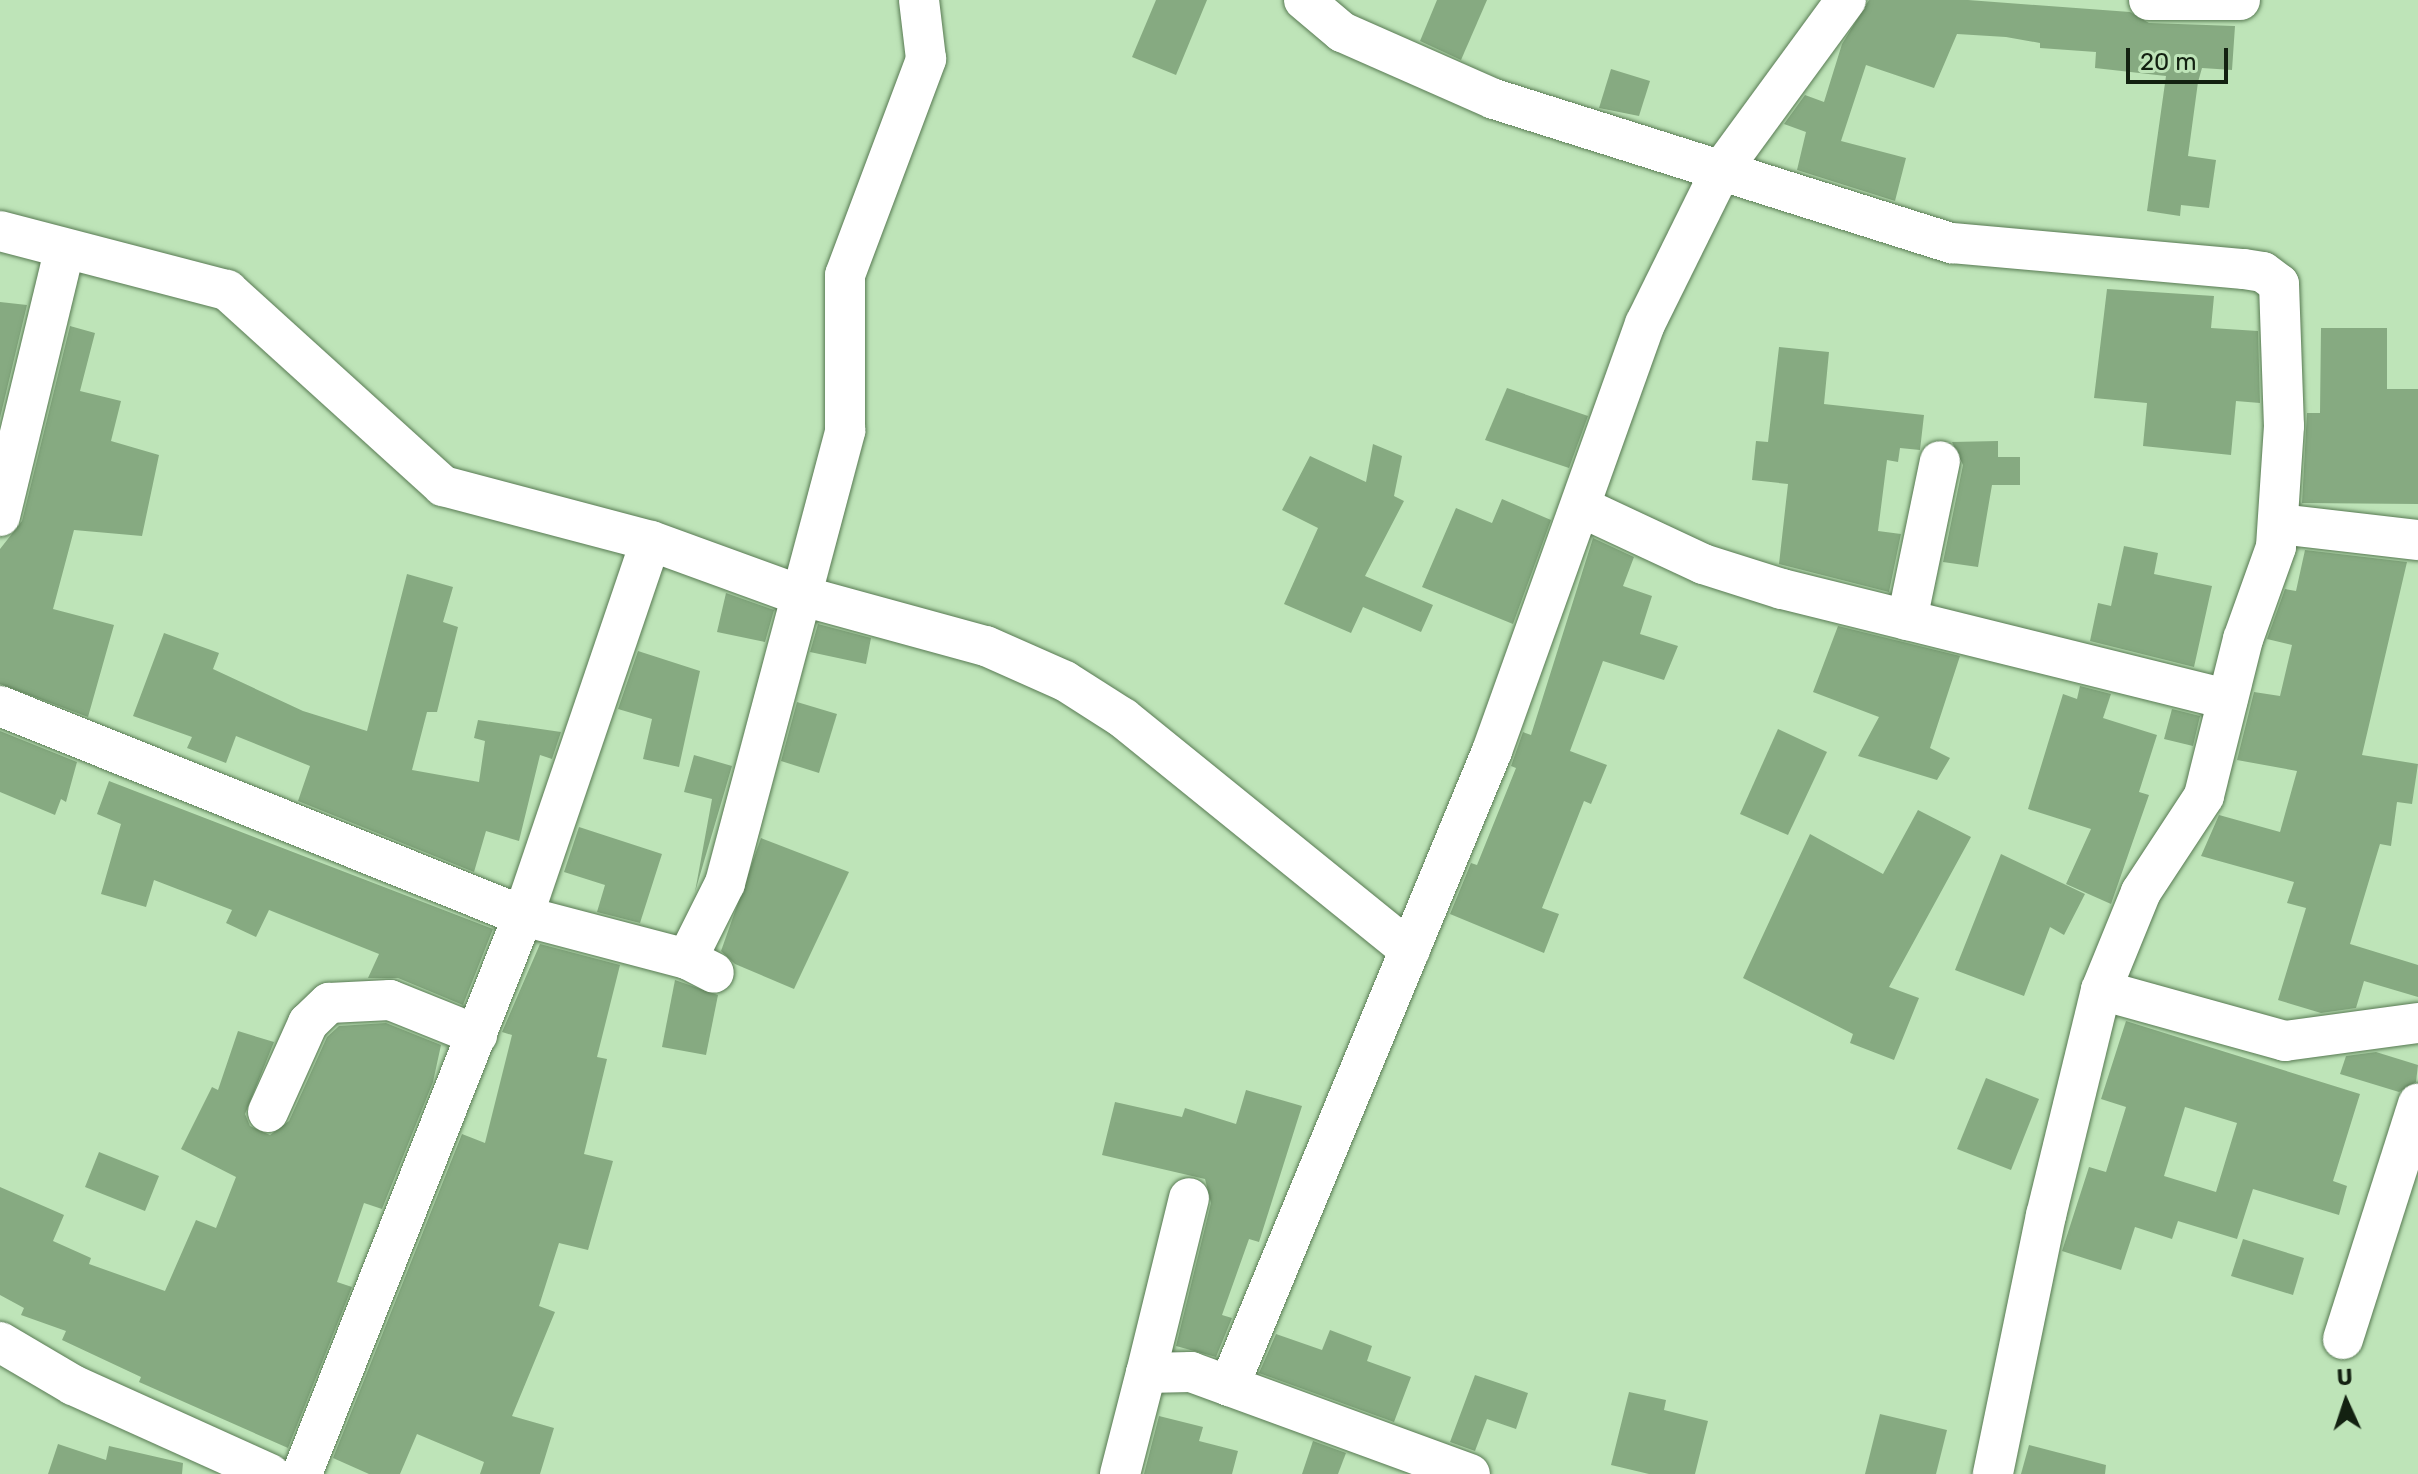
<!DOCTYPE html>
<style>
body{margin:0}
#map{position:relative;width:2418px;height:1474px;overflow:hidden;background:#bee4b8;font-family:Rubik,sans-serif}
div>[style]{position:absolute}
.building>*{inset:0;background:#86aa81}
.roads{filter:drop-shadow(0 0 2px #587a53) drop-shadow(0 0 2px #587a53)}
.minor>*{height:40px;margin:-20px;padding:0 20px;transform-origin:20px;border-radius:20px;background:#fff}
span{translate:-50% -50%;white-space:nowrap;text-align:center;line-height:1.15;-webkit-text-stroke:6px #bee4b8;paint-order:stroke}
.north{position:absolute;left:2306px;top:1362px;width:80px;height:80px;-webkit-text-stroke:6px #bee4b8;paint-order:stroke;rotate:357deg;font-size:22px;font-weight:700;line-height:32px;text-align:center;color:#132111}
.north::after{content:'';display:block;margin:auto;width:28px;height:36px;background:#132111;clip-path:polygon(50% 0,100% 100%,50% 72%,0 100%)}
.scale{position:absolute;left:2126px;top:48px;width:102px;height:36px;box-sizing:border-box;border:4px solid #132111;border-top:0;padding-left:10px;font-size:24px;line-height:28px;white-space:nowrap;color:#132111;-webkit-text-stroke:6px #bee4b8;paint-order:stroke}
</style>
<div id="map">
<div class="building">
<i style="clip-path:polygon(1156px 0,1207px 0,1176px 75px,1132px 57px)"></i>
<i style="clip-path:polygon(1437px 0,1487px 0,1461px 60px,1420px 41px)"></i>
<i style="clip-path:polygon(1869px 0,1968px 0,2130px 12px,2149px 23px,2235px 26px,2232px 70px,2202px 68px,2198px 82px,2188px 156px,2216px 160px,2209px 208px,2181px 205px,2180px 216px,2147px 211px,2166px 76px,2095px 68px,2096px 52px,2040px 48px,2040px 43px,2006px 37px,1957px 34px,1934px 88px,1866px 65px,1841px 141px,1906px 158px,1895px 201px,1797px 170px,1806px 132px,1784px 124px,1805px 95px,1824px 102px,1842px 44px)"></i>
<i style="clip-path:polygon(1611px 69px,1650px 81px,1639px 116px,1599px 108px)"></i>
<i style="clip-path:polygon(2107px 289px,2214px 296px,2211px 328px,2258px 331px,2260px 403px,2236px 401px,2231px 455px,2143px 446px,2147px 403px,2094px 398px)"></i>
<i style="clip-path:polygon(0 302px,27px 305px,0 418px)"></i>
<i style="clip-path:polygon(70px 326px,95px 333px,80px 391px,121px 401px,111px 441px,159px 455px,142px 536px,74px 530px,53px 609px,114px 625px,88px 717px,0 684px,0 549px,22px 521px)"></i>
<i style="clip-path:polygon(2321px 328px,2387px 328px,2387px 389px,2418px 389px,2418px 504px,2302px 503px,2307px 413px,2320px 413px)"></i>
<i style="clip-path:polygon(1779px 347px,1829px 352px,1824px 404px,1924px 415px,1920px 450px,1900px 448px,1898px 462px,1887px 460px,1878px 531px,1901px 534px,1889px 592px,1779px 564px,1788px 484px,1752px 480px,1756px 441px,1768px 442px)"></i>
<i style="clip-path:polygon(1507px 388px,1588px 416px,1569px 468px,1485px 440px)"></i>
<i style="clip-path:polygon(1998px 441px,1998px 457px,2020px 457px,2020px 485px,1992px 485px,1978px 567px,1943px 562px,1963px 465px,1952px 442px)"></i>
<i style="clip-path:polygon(1373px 444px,1402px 456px,1394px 496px,1404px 501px,1365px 576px,1433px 605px,1421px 632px,1363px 607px,1351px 633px,1284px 604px,1318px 528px,1282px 510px,1310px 456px,1366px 482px)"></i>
<i style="clip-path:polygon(1502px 499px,1551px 520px,1513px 624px,1422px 587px,1456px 508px,1492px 523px)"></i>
<i style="clip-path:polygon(1593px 538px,1634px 557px,1623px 586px,1652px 596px,1640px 634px,1678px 646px,1664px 680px,1603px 661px,1570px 751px,1607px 765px,1591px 804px,1584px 801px,1542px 908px,1559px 914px,1544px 953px,1450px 914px,1471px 863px,1477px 865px,1516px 768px,1511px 766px,1523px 732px,1531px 735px)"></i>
<i style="clip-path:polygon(2124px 546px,2158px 553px,2154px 574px,2212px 586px,2194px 667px,2090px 641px,2098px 603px,2111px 606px)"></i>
<i style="clip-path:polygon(2305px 550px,2407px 562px,2362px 755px,2418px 764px,2412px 804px,2397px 802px,2391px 846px,2380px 844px,2350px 944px,2418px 965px,2418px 997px,2364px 981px,2356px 1008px,2321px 1013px,2278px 1000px,2306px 908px,2287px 903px,2294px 882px,2201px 856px,2219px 815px,2280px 832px,2297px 771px,2237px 760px,2254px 692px,2280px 696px,2292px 645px,2267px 639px,2285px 589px,2296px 591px)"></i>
<i style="clip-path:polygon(407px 574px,453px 587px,443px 622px,458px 627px,437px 712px,427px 712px,412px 770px,479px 782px,485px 741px,474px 738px,478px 720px,561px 732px,552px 759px,540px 755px,519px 841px,486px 831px,474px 872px,298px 801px,310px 766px,236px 736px,226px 763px,187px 748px,192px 737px,133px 716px,164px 633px,219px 653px,213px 669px,303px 711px,367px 731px)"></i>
<i style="clip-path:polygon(726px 593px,774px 610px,765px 642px,717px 632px)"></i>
<i style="clip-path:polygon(818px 624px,871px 638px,866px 664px,810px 652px)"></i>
<i style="clip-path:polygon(1838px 626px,1960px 656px,1930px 748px,1950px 758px,1937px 780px,1858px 756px,1879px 717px,1813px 692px)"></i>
<i style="clip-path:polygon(638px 651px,700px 671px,679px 767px,643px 759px,652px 719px,618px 709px)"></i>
<i style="clip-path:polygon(2080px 686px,2111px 694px,2103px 718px,2157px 735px,2139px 792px,2149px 795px,2111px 904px,2066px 884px,2091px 829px,2028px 809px,2063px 694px,2077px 699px)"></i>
<i style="clip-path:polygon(797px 702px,837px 714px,819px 773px,781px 761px)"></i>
<i style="clip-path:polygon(2172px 709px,2200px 716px,2193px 746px,2164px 739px)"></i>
<i style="clip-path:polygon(1778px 729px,1827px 752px,1788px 835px,1740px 814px)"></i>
<i style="clip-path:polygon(0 731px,77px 762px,66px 802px,61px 799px,55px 815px,0 792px)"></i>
<i style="clip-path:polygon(694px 755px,732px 766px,695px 892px,712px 799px,684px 792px)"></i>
<i style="clip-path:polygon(109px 781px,493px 929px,463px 1005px,398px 978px,368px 978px,379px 954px,269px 910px,256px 937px,226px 923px,232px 910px,154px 880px,146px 907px,101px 894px,121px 824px,97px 814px)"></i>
<i style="clip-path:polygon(1918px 810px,1971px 837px,1889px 987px,1919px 998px,1894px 1060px,1850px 1043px,1853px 1034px,1743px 978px,1810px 834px,1883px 874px)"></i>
<i style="clip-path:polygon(579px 827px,662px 854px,640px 923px,597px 912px,605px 885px,564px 872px)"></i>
<i style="clip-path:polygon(761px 838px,849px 872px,794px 989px,735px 964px,721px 951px)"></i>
<i style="clip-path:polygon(2001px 854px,2085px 894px,2064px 935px,2050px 927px,2024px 996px,1955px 970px)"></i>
<i style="clip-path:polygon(540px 944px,620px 965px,597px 1057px,607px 1059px,584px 1154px,613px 1161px,588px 1250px,559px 1243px,539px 1306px,555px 1312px,512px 1416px,554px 1428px,540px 1474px,480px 1474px,484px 1462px,417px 1434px,400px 1474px,369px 1474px,333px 1458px,462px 1134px,485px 1143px,512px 1035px,502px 1032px)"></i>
<i style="clip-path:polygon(675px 980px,718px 995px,706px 1055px,662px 1047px)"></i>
<i style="clip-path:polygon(evenodd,2126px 1021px,2360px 1094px,2333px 1181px,2347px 1186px,2339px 1215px,2253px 1189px,2237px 1239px,2178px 1221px,2172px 1239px,2135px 1227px,2121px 1270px,2062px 1251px,2089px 1167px,2106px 1172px,2126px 1107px,2101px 1099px,2126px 1021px,2185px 1107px,2237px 1123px,2216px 1192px,2164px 1176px,2185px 1107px)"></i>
<i style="clip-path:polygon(386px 1023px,441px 1045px,433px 1082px,382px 1209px,364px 1203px,337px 1282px,352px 1287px,288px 1448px,139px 1382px,141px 1377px,62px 1340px,66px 1331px,21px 1315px,24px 1308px,0 1295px,0 1187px,64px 1215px,53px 1241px,91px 1258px,89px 1264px,165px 1291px,196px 1220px,216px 1228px,236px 1177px,181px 1149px,212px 1087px,218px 1090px,238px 1031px,274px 1042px,245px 1114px,250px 1126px,270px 1135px,289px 1121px,327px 1037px,339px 1026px)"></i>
<i style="clip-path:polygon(2376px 1052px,2418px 1065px,2416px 1082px,2399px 1092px,2340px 1074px,2346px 1056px)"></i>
<i style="clip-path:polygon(1986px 1078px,2039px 1099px,2011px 1170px,1957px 1149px)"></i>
<i style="clip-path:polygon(1246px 1090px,1302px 1106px,1259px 1242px,1249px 1239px,1222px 1315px,1232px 1318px,1216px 1357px,1176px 1346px,1211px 1203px,1205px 1179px,1102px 1155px,1115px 1102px,1182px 1117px,1185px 1108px,1236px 1124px)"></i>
<i style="clip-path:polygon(99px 1152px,159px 1176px,145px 1211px,85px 1187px)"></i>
<i style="clip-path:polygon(2243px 1239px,2304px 1258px,2293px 1295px,2231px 1276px)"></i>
<i style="clip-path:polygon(1330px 1330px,1372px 1346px,1367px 1361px,1411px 1377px,1394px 1422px,1259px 1373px,1276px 1334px,1322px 1350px)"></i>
<i style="clip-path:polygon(1475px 1375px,1528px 1393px,1516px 1429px,1487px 1419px,1475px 1451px,1450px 1442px)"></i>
<i style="clip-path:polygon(1629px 1392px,1666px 1400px,1664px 1410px,1708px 1421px,1695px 1474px,1649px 1474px,1611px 1465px)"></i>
<i style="clip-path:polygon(1880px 1414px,1947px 1430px,1936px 1474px,1865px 1474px)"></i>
<i style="clip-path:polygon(1159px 1416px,1203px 1427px,1199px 1441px,1238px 1451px,1232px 1474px,1144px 1474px)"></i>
<i style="clip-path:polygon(1313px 1441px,1346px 1453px,1338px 1474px,1302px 1474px)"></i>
<i style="clip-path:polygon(58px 1444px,106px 1460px,109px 1446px,183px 1463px,182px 1474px,48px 1474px)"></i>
<i style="clip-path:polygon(2029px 1445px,2106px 1465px,2105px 1474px,2021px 1474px)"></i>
</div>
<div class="roads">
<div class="minor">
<i style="left:1304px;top:0;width:50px;rotate:40.1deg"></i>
<i style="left:1342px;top:32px;width:166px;rotate:23.8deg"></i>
<i style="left:1494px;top:99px;width:480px;rotate:17.5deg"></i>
<i style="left:1952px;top:243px;width:293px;rotate:5.1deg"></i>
<i style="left:2244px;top:269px;width:19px;rotate:9deg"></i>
<i style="left:2263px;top:272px;width:20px;rotate:37deg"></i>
<i style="left:2279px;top:284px;width:142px;rotate:88deg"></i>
<i style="left:2284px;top:426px;width:121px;rotate:93.8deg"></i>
<i style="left:2276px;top:547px;width:98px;rotate:109.7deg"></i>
<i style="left:2243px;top:639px;width:162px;rotate:104deg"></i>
<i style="left:2204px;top:796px;width:115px;rotate:123.3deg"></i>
<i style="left:2141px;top:892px;width:106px;rotate:112.2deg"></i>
<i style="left:2101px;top:990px;width:232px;rotate:103.7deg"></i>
<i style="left:2046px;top:1215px;width:264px;rotate:101.6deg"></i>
<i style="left:2149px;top:0;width:91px"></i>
<i style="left:0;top:231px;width:235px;rotate:14.6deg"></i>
<i style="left:227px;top:290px;width:292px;rotate:42.2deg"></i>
<i style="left:443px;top:486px;width:215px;rotate:14.8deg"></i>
<i style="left:651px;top:541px;width:158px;rotate:20deg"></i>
<i style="left:799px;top:595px;width:194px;rotate:15.3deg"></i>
<i style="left:986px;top:646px;width:86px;rotate:23.9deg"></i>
<i style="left:1065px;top:681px;width:69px;rotate:32.5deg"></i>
<i style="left:1123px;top:718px;width:369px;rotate:39deg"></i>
<i style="left:1581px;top:507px;width:135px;rotate:25deg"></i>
<i style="left:1703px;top:564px;width:83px;rotate:17.6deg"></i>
<i style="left:1782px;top:589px;width:459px;rotate:13.9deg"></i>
<i style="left:0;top:516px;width:273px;rotate:-76.4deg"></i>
<i style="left:2279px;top:524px;width:140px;rotate:6.6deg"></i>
<i style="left:1907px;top:620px;width:162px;rotate:-78.3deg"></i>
<i style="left:0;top:706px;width:564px;rotate:21.88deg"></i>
<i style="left:523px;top:916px;width:170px;rotate:14.7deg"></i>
<i style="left:687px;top:959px;width:30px;rotate:27deg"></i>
<i style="left:687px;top:959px;width:85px;rotate:-63.4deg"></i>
<i style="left:725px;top:883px;width:468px;rotate:-75.1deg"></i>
<i style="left:845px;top:431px;width:156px;rotate:-90deg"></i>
<i style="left:845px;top:275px;width:231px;rotate:-69.4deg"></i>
<i style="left:926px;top:59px;width:59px;rotate:-96.8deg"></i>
<i style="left:2101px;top:990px;width:191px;rotate:15.5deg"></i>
<i style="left:2285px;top:1041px;width:134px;rotate:-7.7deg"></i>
<i style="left:268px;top:1112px;width:98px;rotate:-65.8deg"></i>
<i style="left:308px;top:1023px;width:29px;rotate:-44deg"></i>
<i style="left:329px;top:1003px;width:61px;rotate:-2.8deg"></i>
<i style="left:390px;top:1000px;width:94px;rotate:21.9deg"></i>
<i style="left:2343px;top:1339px;width:247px;rotate:-72.3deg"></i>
<i style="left:0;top:1342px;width:85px;rotate:30.5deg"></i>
<i style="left:73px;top:1385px;width:216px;rotate:24.3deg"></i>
<i style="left:1146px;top:1373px;width:180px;rotate:-76.2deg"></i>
<i style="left:1229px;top:1386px;width:687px;rotate:-67.5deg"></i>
<i style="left:1492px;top:751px;width:454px;rotate:-70.3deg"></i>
<i style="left:1645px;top:324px;width:169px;rotate:-63.7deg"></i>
<i style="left:1720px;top:172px;width:213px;rotate:-53.8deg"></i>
<i style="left:302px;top:1474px;width:600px;rotate:-68.39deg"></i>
<i style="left:523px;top:916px;width:396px;rotate:-71.2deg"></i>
<i style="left:1120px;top:1474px;width:104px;rotate:-75.6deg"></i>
<i style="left:1146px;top:1373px;width:45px;rotate:-1.3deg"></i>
<i style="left:1191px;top:1372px;width:297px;rotate:20.1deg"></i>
</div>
</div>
<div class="north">U</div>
<div class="scale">20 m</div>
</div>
